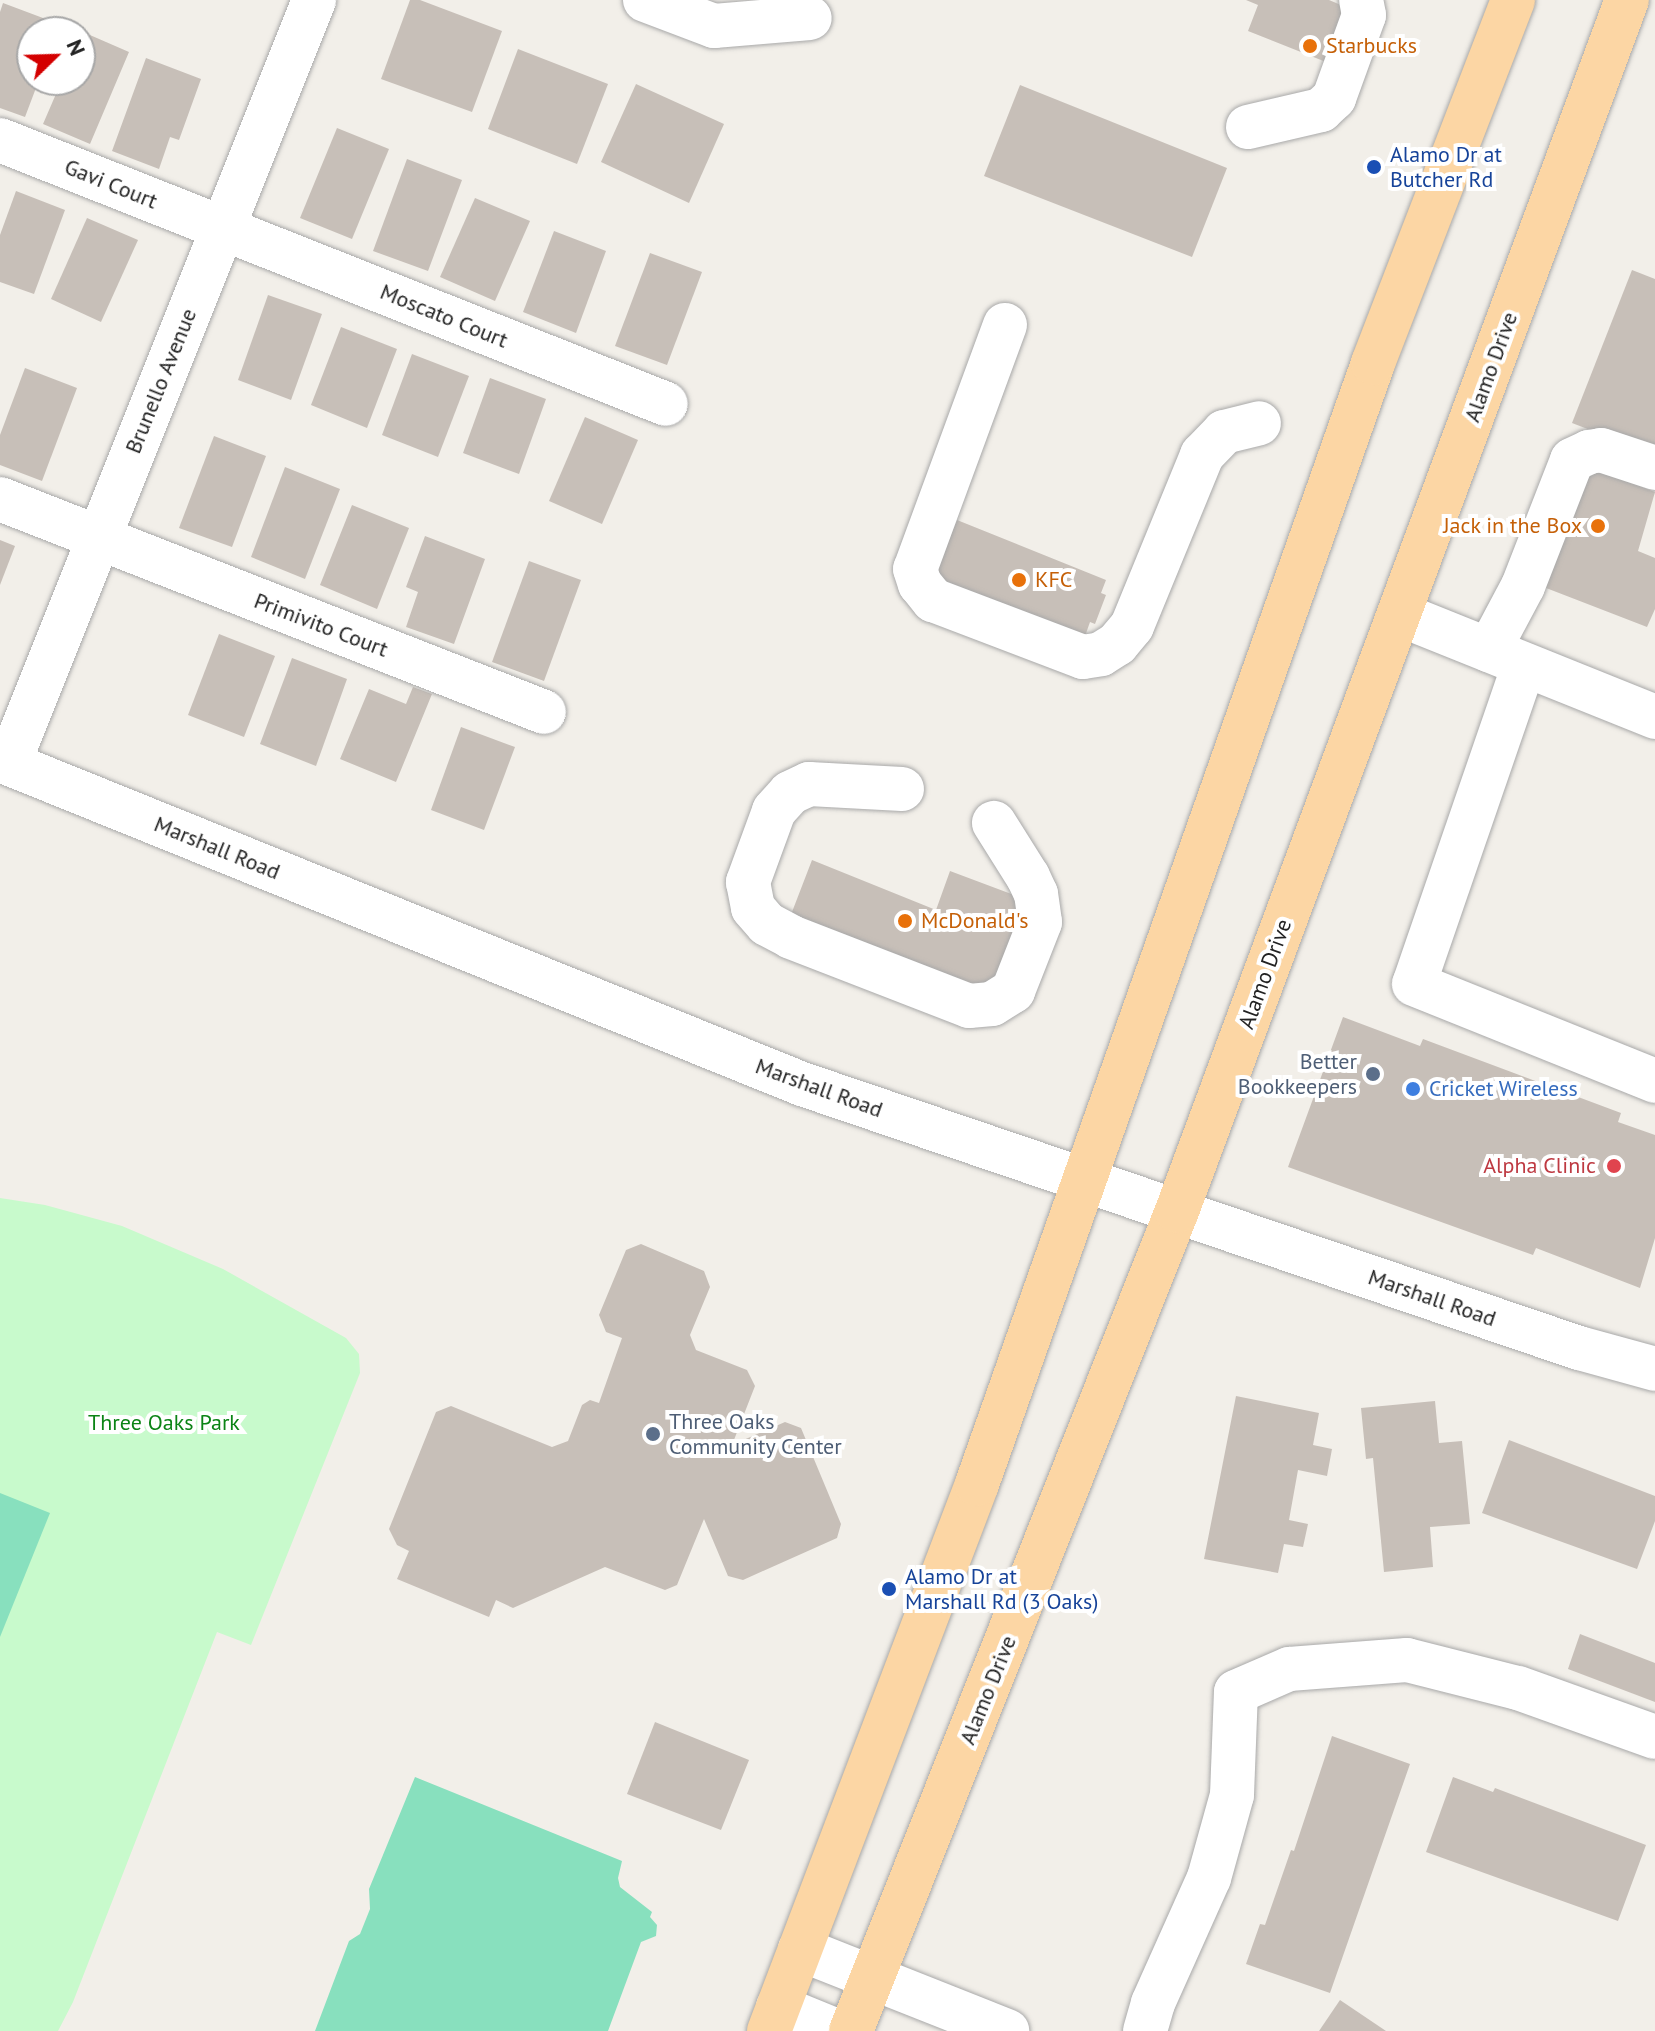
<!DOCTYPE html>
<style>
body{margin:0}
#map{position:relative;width:1655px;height:2031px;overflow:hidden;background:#f2efe9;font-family:"PT Sans",sans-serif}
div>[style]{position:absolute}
.park>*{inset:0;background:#c8facc}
.pitch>*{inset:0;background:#88e0be}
.building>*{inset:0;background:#c7bfb8}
.roads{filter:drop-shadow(0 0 2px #a9a9a9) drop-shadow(0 0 2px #a9a9a9)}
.minor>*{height:44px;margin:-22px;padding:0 22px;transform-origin:22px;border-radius:22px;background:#fff}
.major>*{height:44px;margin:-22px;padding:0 22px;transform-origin:22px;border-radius:22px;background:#fcd6a4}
.dots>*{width:22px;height:22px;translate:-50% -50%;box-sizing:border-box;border:4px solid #fff;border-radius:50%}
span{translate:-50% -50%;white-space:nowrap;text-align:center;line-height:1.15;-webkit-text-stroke:8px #fff;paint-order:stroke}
.food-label{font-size:22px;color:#c56008}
.left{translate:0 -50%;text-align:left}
.right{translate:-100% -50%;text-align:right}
.transit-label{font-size:22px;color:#164399}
.street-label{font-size:22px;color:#222}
.service-label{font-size:22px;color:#4e5e75}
.shop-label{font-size:22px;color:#366cbe}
.health-label{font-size:22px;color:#be3a42}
.park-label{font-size:22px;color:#0c8416}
.north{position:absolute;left:16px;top:16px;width:80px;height:80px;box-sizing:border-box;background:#fff;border:2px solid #a7a7a7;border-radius:50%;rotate:67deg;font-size:22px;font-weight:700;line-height:32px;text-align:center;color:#222}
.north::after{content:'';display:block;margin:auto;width:28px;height:36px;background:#d40000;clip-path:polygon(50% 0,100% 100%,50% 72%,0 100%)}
</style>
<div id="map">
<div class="park">
<i style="clip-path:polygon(0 1198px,45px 1205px,122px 1226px,223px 1269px,346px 1338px,359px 1354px,360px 1373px,251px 1645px,217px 1632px,73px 2002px,58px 2031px,0 2031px)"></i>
</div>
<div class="pitch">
<i style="clip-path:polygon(0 1493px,50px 1513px,0 1637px)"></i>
<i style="clip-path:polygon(415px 1777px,622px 1861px,618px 1878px,620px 1887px,652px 1912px,650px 1917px,657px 1925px,656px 1936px,641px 1942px,608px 2031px,315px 2031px,349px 1941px,360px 1934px,370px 1909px,369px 1889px)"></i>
</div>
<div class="building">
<i style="clip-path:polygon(410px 0,420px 0,502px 31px,472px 112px,381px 79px)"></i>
<i style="clip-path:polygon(1246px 0,1329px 0,1348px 8px,1326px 62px,1248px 31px,1258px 5px)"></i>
<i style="clip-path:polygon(3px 3px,59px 24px,56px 32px,32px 32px,32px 80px,39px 80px,25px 117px,0 108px,0 12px)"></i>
<i style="clip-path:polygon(83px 32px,129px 52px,90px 144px,43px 124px,62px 80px,80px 80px)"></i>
<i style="clip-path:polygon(518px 49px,608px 84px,577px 164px,488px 129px)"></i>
<i style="clip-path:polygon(146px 58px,201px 79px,179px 140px,170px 137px,159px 169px,112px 151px)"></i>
<i style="clip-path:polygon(636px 84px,724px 124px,689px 203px,601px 162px)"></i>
<i style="clip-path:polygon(1020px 85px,1227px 168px,1192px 257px,984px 176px)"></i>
<i style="clip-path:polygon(337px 128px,389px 149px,352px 239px,300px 218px)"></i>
<i style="clip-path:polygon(407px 159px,462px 180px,428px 271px,373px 251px)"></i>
<i style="clip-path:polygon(16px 191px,65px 210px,34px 294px,0 282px,0 235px)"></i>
<i style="clip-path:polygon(475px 198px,530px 221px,495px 301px,440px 277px)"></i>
<i style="clip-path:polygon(87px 218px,138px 240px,101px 322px,51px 299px)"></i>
<i style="clip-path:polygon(554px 231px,606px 251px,576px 333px,523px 312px)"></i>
<i style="clip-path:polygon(650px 253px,702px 272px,667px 365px,615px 346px)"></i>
<i style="clip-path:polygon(1632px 270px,1655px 279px,1655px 455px,1572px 423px)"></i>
<i style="clip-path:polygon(268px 295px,322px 314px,291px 400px,238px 380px)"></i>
<i style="clip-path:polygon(341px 327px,397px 349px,367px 428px,311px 405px)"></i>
<i style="clip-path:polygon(412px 354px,469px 376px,438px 457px,382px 435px)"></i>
<i style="clip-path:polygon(25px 368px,77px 388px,42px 481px,0 465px,0 435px)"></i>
<i style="clip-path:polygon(490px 378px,546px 399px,519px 474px,463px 453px)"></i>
<i style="clip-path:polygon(585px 417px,638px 440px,602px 524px,549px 501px)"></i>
<i style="clip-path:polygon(214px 436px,266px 456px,232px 547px,179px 528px)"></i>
<i style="clip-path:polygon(1574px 461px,1655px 492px,1638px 551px,1655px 558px,1655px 609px,1647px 627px,1528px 581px)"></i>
<i style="clip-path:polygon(285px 467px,340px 489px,305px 579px,251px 557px)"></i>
<i style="clip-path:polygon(352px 505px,409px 528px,377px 609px,320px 585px)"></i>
<i style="clip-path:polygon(957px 520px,1106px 580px,1101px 593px,1106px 595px,1095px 624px,1090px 622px,1084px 639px,932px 580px)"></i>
<i style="clip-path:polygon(425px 536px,485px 559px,454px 644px,406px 627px,418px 592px,406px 587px)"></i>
<i style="clip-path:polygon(0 540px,15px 546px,0 585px)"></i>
<i style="clip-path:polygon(529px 561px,581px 580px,544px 681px,492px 662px)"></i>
<i style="clip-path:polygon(219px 634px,275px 656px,244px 737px,188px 715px)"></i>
<i style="clip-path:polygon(292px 658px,347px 679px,316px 766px,260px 744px)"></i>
<i style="clip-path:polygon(413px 687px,432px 694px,396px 782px,340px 759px,369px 689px,406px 704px)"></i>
<i style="clip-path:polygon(461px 727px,515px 747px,484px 830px,431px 810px)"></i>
<i style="clip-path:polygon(812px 860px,936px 910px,950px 871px,1014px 895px,1024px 916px,1000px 980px,976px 989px,787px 925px)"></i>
<i style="clip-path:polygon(1343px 1017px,1420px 1046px,1423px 1039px,1621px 1113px,1618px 1122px,1655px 1135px,1655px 1238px,1640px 1288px,1536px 1248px,1533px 1255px,1288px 1167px)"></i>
<i style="clip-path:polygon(641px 1244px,704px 1271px,710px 1287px,690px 1335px,696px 1350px,747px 1370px,755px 1386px,732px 1445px,785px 1422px,801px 1428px,841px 1524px,837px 1538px,743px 1580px,728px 1576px,704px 1519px,677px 1585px,665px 1590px,605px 1567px,513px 1608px,496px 1600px,489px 1617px,397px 1579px,409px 1551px,397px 1545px,389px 1529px,436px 1412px,451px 1406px,552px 1447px,568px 1441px,582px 1405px,590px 1400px,599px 1403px,622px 1338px,606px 1332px,599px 1315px,626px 1250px)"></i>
<i style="clip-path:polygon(1236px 1396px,1319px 1413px,1313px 1445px,1332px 1449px,1327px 1476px,1298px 1470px,1289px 1520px,1308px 1524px,1303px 1547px,1284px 1544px,1278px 1573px,1204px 1559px)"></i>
<i style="clip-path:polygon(1435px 1401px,1439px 1443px,1462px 1441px,1470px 1524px,1430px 1527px,1433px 1567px,1384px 1572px,1373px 1458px,1366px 1459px,1361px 1408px)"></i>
<i style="clip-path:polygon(1509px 1440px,1655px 1496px,1655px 1521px,1637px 1569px,1482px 1513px)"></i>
<i style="clip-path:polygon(1580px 1634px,1655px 1663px,1655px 1702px,1568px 1669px)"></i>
<i style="clip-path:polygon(655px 1722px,749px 1760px,721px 1830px,627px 1794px)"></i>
<i style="clip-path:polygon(1332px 1736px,1410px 1764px,1330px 1993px,1246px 1964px,1260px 1924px,1265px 1925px,1291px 1850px,1294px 1851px)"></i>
<i style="clip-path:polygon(1453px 1777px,1493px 1792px,1495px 1788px,1646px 1845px,1618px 1921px,1426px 1852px)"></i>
<i style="clip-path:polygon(1340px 2000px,1386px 2031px,1319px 2031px)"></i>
</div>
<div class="roads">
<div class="minor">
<i style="left:645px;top:0;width:74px;rotate:20.6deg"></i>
<i style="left:714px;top:26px;width:96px;rotate:-4.8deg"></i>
<i style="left:1248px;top:127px;width:75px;rotate:-13.1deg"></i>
<i style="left:1321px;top:110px;width:18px;rotate:-43deg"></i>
<i style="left:1334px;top:98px;width:88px;rotate:-70.1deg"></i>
<i style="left:1364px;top:15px;width:15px;rotate:-101deg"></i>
<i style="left:0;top:140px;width:716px;rotate:21.62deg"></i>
<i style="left:1005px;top:325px;width:260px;rotate:110.2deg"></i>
<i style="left:915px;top:569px;width:16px;rotate:72deg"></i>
<i style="left:920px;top:584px;width:21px;rotate:51deg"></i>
<i style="left:933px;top:600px;width:160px;rotate:20.8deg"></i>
<i style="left:1083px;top:657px;width:18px;rotate:-9deg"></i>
<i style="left:1101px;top:654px;width:19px;rotate:-32deg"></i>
<i style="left:1117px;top:644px;width:23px;rotate:-50deg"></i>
<i style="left:1132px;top:626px;width:185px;rotate:-67.7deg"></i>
<i style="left:1202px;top:455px;width:32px;rotate:-46deg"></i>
<i style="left:1224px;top:432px;width:36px;rotate:-14deg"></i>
<i style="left:0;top:499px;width:584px;rotate:21.38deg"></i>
<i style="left:1399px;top:614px;width:276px;rotate:21.9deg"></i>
<i style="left:1489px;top:650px;width:72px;rotate:-62deg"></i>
<i style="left:1523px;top:586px;width:135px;rotate:-68.7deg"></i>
<i style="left:1572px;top:460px;width:19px;rotate:-25deg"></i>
<i style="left:1589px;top:452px;width:12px;rotate:-9deg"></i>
<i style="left:1601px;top:450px;width:57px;rotate:18.4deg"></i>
<i style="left:1524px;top:665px;width:337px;rotate:109deg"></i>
<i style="left:1414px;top:984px;width:260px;rotate:21.9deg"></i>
<i style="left:0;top:760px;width:865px;rotate:22deg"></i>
<i style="left:802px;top:1084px;width:821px;rotate:18.77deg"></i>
<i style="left:1579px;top:1348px;width:79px;rotate:15.4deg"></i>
<i style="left:9px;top:763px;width:822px;rotate:-68.21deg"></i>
<i style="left:902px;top:789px;width:93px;rotate:-176.9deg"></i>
<i style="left:809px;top:784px;width:21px;rotate:155deg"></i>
<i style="left:790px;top:793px;width:24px;rotate:132deg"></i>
<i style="left:774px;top:811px;width:76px;rotate:110.1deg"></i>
<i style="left:748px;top:882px;width:26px;rotate:79deg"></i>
<i style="left:753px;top:908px;width:21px;rotate:49deg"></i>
<i style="left:767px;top:924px;width:27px;rotate:28deg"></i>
<i style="left:791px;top:937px;width:191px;rotate:21.2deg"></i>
<i style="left:969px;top:1006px;width:23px;rotate:-5deg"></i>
<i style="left:992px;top:1004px;width:25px;rotate:-32deg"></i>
<i style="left:1013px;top:991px;width:74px;rotate:-68.6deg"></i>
<i style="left:1040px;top:922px;width:28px;rotate:-98deg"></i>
<i style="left:1036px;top:894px;width:19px;rotate:-115deg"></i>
<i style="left:1028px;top:877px;width:64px;rotate:-122.2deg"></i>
<i style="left:800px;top:1949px;width:223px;rotate:21.6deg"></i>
<i style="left:778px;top:2007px;width:64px;rotate:22.1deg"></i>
<i style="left:1145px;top:2031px;width:29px;rotate:-74deg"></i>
<i style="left:1153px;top:2003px;width:137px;rotate:-65.9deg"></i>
<i style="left:1209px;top:1878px;width:86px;rotate:-74.5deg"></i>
<i style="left:1232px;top:1795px;width:103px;rotate:-87.8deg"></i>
<i style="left:1236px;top:1692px;width:58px;rotate:-23.5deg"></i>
<i style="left:1289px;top:1669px;width:118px;rotate:-4.4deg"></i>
<i style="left:1407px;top:1660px;width:114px;rotate:14.2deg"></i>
<i style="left:1518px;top:1688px;width:145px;rotate:19.7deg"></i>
</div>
<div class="major">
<i style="left:769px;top:2031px;width:585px;rotate:-69.18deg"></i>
<i style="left:977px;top:1484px;width:1189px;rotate:-70.54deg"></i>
<i style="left:1373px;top:363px;width:389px;rotate:-68.9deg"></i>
<i style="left:851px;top:2031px;width:882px;rotate:-68.32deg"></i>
<i style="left:1177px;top:1211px;width:1292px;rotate:-69.62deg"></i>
</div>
</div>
<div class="dots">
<i style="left:1310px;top:46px;background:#e8710a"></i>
<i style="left:1374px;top:167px;background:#1a4fb4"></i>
<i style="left:1598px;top:526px;background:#e8710a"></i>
<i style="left:1019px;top:580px;background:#e8710a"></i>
<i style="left:905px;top:921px;background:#e8710a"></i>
<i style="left:1373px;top:1074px;background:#5c6f8a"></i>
<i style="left:1413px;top:1089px;background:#3f7fe0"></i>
<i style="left:1614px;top:1166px;background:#e0444e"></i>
<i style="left:653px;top:1434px;background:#5c6f8a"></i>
<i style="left:889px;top:1589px;background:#1a4fb4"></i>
</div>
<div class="food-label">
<span class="left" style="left:1326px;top:46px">Starbucks</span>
<span class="right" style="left:1582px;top:526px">Jack in the Box</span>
<span class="left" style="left:1035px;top:580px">KFC</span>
<span class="left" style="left:921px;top:921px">McDonald's</span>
</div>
<div class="transit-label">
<span class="left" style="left:1390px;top:167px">Alamo Dr at<br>Butcher Rd</span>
<span class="left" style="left:905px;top:1589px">Alamo Dr at<br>Marshall Rd (3 Oaks)</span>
</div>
<div class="street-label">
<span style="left:111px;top:184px;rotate:22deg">Gavi Court</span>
<span style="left:444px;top:316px;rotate:22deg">Moscato Court</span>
<span style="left:1491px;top:367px;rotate:-70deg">Alamo Drive</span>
<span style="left:161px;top:381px;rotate:-68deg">Brunello Avenue</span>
<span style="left:321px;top:625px;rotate:21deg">Primivito Court</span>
<span style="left:217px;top:848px;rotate:22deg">Marshall Road</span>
<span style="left:1265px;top:974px;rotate:-70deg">Alamo Drive</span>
<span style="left:819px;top:1088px;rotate:20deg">Marshall Road</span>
<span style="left:1432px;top:1298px;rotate:19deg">Marshall Road</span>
<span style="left:988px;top:1690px;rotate:-68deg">Alamo Drive</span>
</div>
<div class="service-label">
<span class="right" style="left:1357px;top:1074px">Better<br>Bookkeepers</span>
<span class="left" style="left:669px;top:1434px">Three Oaks<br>Community Center</span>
</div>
<div class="shop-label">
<span class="left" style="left:1429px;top:1089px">Cricket Wireless</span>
</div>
<div class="health-label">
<span class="right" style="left:1596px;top:1166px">Alpha Clinic</span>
</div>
<div class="park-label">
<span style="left:164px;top:1423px">Three Oaks Park</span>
</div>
<div class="north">N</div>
</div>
